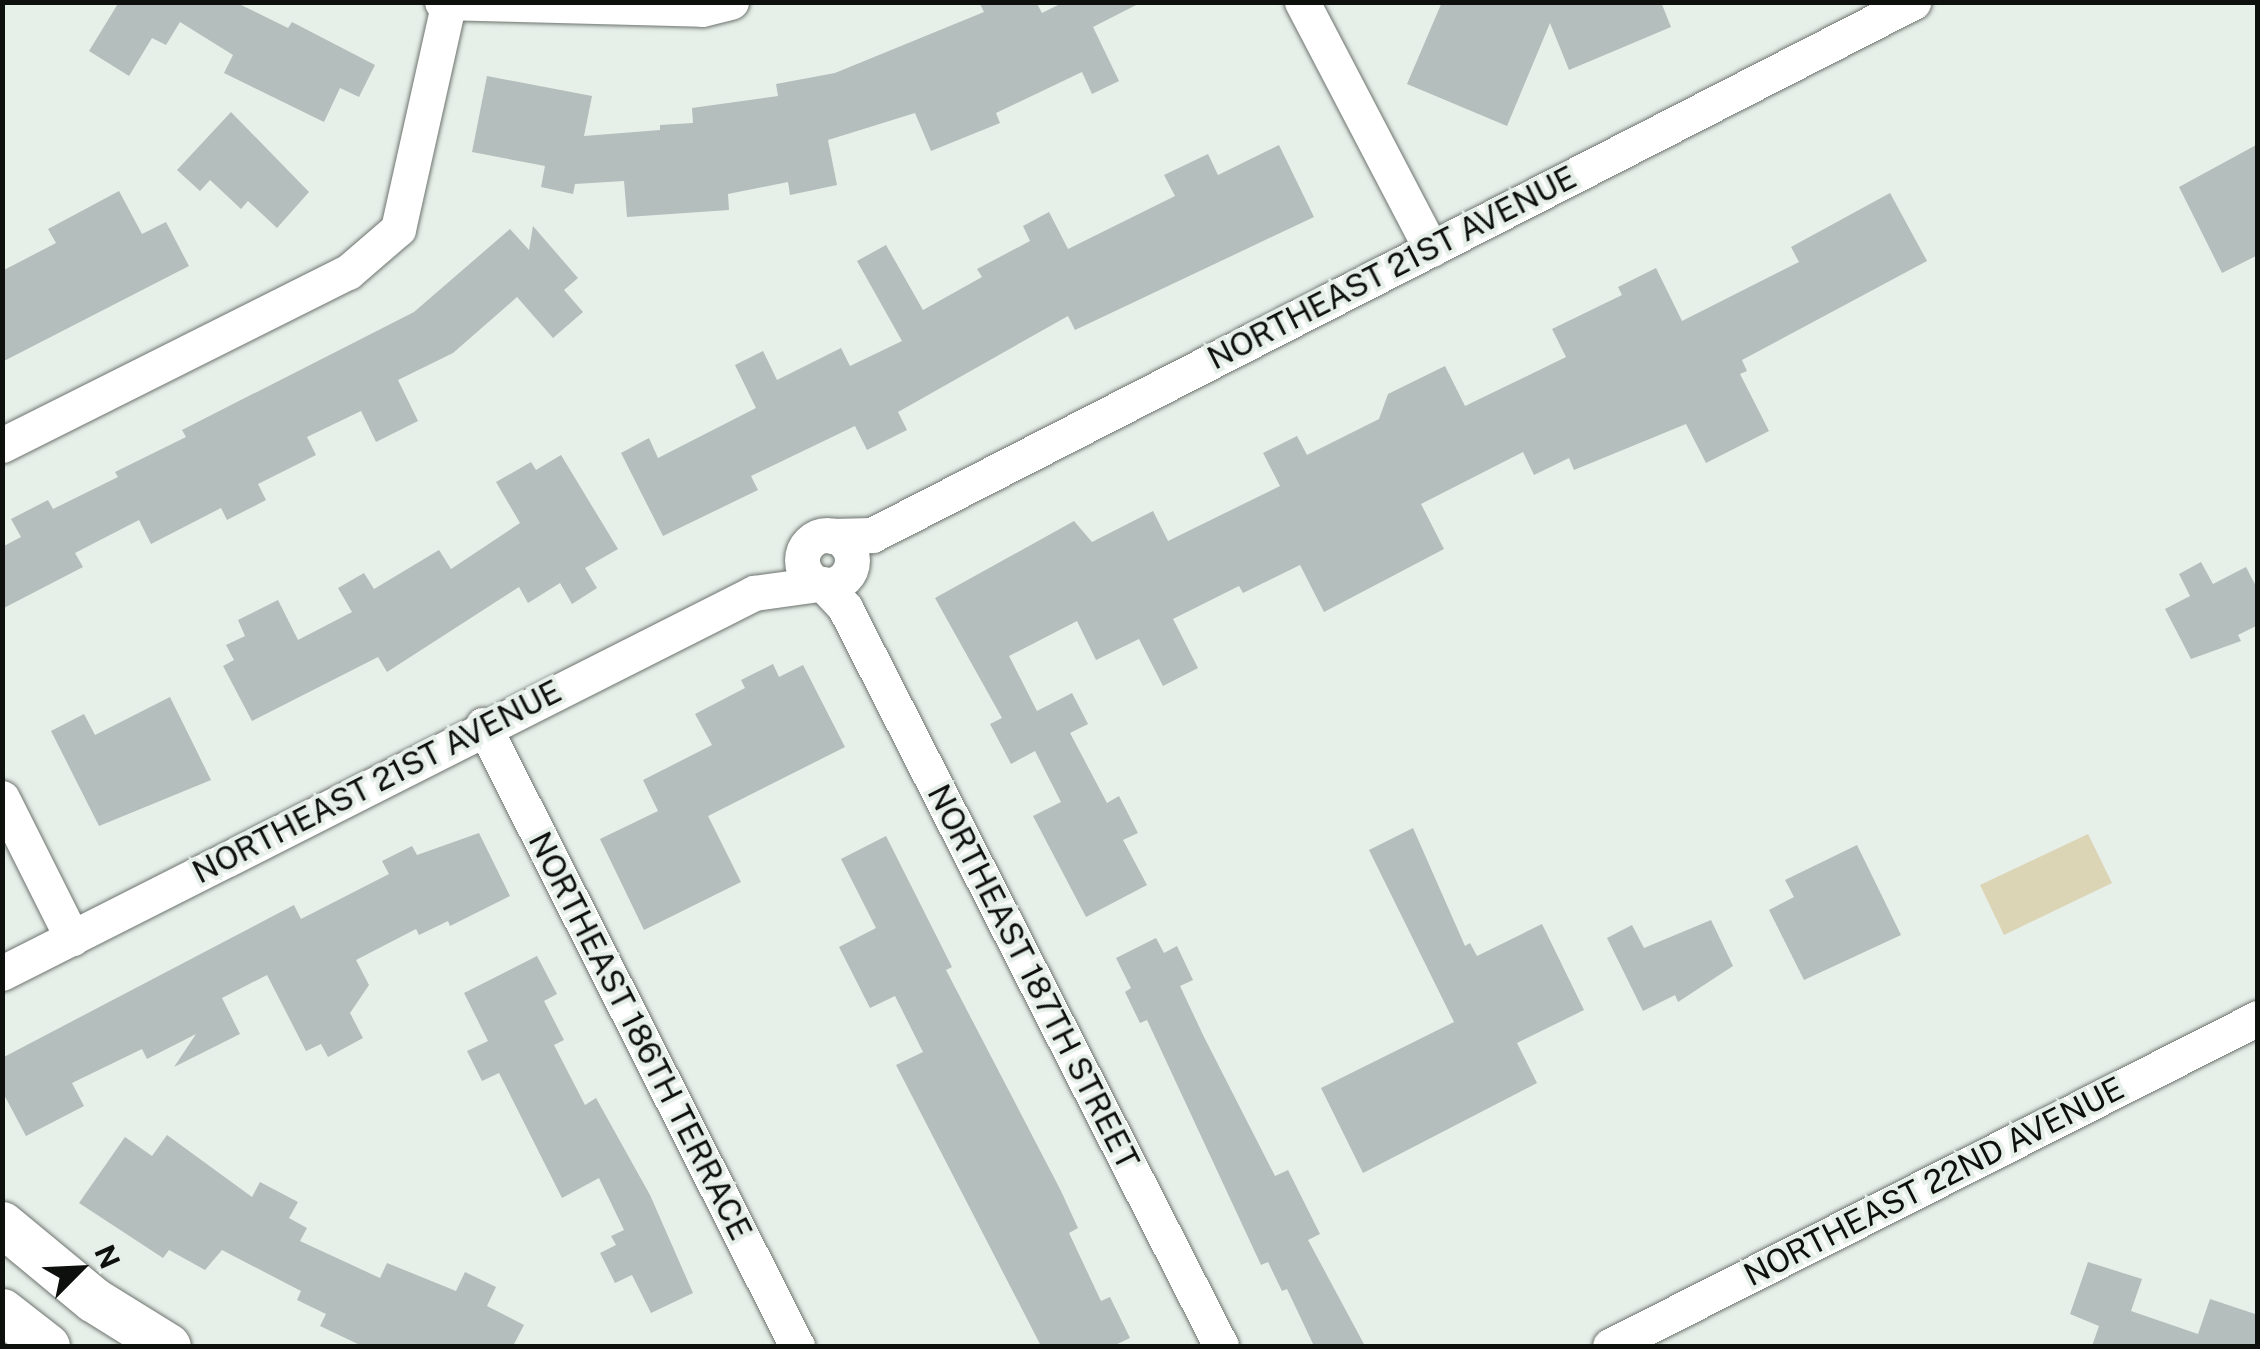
<!DOCTYPE html>
<style>
body{margin:0}
#map{position:relative;width:2260px;height:1349px;overflow:hidden;background:#e7efe9;font-family:"Public Sans",sans-serif}
div>[style]{position:absolute}
.green>*{inset:0;background:#dcd5b5}
.building>*{inset:0;background:#b4bebc}
.roads{filter:drop-shadow(0 0 2px #6d746f) drop-shadow(0 0 2px #6d746f)}
.minor>*{height:35px;margin:-17.5px;padding:0 17.5px;transform-origin:17.5px;border-radius:17.5px;background:#fff}
.minor>.ring{margin:-17.5px;padding:0;box-sizing:content-box;background:none;border:35px solid #fff;border-radius:50%}
.major>*{height:45px;margin:-22.5px;padding:0 22.5px;transform-origin:22.5px;border-radius:22.5px;background:#fff}
span{translate:-50% -50%;white-space:nowrap;text-align:center;line-height:1.15;-webkit-text-stroke:8px #e7efe9;paint-order:stroke}
.street-label{font-size:32px;color:#0e100e}
.frame{position:absolute;inset:0;border:5px solid #0e100e;pointer-events:none}
.north{position:absolute;left:30px;top:1219px;width:100px;height:100px;-webkit-text-stroke:8px #e7efe9;paint-order:stroke;rotate:66deg;font-size:28px;font-weight:700;line-height:40px;text-align:center;color:#0e100e}
.north::after{content:'';display:block;margin:auto;width:35px;height:45px;background:#0e100e;clip-path:polygon(50% 0,100% 100%,50% 72%,0 100%)}
</style>
<div id="map">
<div class="green">
<i style="clip-path:polygon(2088px 834px,2112px 883px,2004px 935px,1980px 885px)"></i>
</div>
<div class="building">
<i style="clip-path:polygon(119px 2px,235px 2px,288px 28px,292px 22px,375px 65px,359px 97px,340px 88px,324px 122px,224px 73px,233px 55px,180px 22px,166px 45px,152px 38px,129px 76px,89px 51px)"></i>
<i style="clip-path:polygon(979px 2px,1036px 2px,1042px 13px,1064px 2px,1142px 2px,1093px 27px,1119px 81px,1092px 94px,1082px 72px,996px 113px,1000px 123px,931px 151px,915px 113px,828px 140px,837px 185px,790px 195px,788px 182px,728px 194px,729px 210px,627px 217px,624px 181px,575px 184px,573px 194px,541px 187px,545px 166px,472px 152px,487px 76px,592px 96px,584px 136px,660px 130px,660px 125px,693px 123px,692px 108px,778px 96px,776px 84px,835px 73px,984px 12px)"></i>
<i style="clip-path:polygon(1442px 2px,1661px 2px,1671px 27px,1569px 70px,1550px 23px,1507px 126px,1407px 84px)"></i>
<i style="clip-path:polygon(231px 112px,309px 192px,277px 228px,248px 201px,241px 209px,210px 180px,200px 191px,177px 170px)"></i>
<i style="clip-path:polygon(2258px 144px,2258px 255px,2222px 273px,2179px 187px)"></i>
<i style="clip-path:polygon(1279px 145px,1314px 217px,1075px 330px,1068px 316px,898px 412px,907px 430px,867px 450px,855px 426px,751px 476px,758px 490px,663px 536px,621px 453px,649px 438px,658px 458px,756px 408px,735px 365px,763px 351px,777px 380px,841px 348px,850px 366px,902px 341px,857px 261px,886px 245px,923px 310px,982px 277px,977px 269px,1030px 241px,1023px 226px,1049px 212px,1068px 249px,1175px 196px,1164px 175px,1208px 154px,1218px 175px)"></i>
<i style="clip-path:polygon(119px 191px,142px 234px,166px 222px,189px 266px,2px 362px,2px 271px,56px 243px,48px 229px)"></i>
<i style="clip-path:polygon(1890px 193px,1927px 261px,1742px 360px,1747px 371px,1740px 374px,1769px 431px,1706px 463px,1686px 424px,1574px 470px,1569px 458px,1534px 475px,1523px 452px,1421px 504px,1444px 549px,1324px 612px,1300px 565px,1243px 593px,1239px 586px,1173px 619px,1198px 668px,1163px 686px,1139px 639px,1096px 660px,1077px 621px,1009px 656px,1037px 711px,1072px 693px,1088px 724px,1070px 733px,1107px 803px,1119px 796px,1138px 833px,1123px 840px,1147px 885px,1086px 917px,1033px 816px,1061px 802px,1035px 751px,1011px 764px,990px 724px,1002px 718px,935px 598px,1074px 521px,1092px 542px,1153px 511px,1168px 541px,1280px 486px,1263px 453px,1297px 436px,1307px 455px,1379px 419px,1388px 394px,1445px 366px,1465px 406px,1566px 357px,1552px 329px,1622px 295px,1618px 287px,1656px 268px,1682px 321px,1799px 262px,1791px 247px)"></i>
<i style="clip-path:polygon(533px 226px,578px 278px,564px 290px,583px 312px,553px 338px,517px 297px,453px 353px,398px 380px,418px 421px,376px 442px,361px 411px,307px 437px,316px 455px,258px 484px,266px 500px,227px 520px,221px 508px,151px 544px,139px 520px,75px 553px,83px 567px,2px 609px,2px 547px,21px 537px,11px 519px,48px 500px,53px 509px,118px 477px,115px 472px,186px 437px,182px 430px,414px 312px,510px 229px,529px 250px)"></i>
<i style="clip-path:polygon(561px 455px,618px 549px,585px 568px,597px 588px,572px 604px,560px 583px,528px 603px,519px 587px,387px 672px,378px 657px,252px 721px,223px 666px,234px 660px,226px 645px,245px 636px,238px 620px,278px 600px,298px 640px,352px 612px,338px 588px,364px 573px,374px 589px,439px 550px,451px 569px,520px 523px,496px 482px,531px 462px,536px 470px)"></i>
<i style="clip-path:polygon(2201px 562px,2213px 584px,2246px 567px,2258px 590px,2258px 625px,2238px 635px,2241px 641px,2191px 659px,2165px 609px,2190px 596px,2179px 574px)"></i>
<i style="clip-path:polygon(773px 664px,779px 677px,803px 665px,845px 747px,708px 816px,741px 882px,644px 930px,600px 839px,658px 811px,643px 780px,712px 745px,695px 714px,745px 688px,741px 680px)"></i>
<i style="clip-path:polygon(170px 697px,211px 780px,99px 826px,51px 731px,84px 714px,95px 735px)"></i>
<i style="clip-path:polygon(1413px 828px,1465px 946px,1470px 943px,1477px 956px,1542px 924px,1584px 1010px,1517px 1043px,1537px 1083px,1363px 1173px,1321px 1088px,1454px 1022px,1369px 850px)"></i>
<i style="clip-path:polygon(479px 833px,510px 896px,450px 926px,448px 921px,419px 935px,416px 929px,356px 960px,369px 985px,350px 1013px,363px 1038px,328px 1057px,321px 1044px,306px 1051px,267px 975px,222px 998px,240px 1034px,174px 1067px,196px 1034px,147px 1059px,142px 1049px,72px 1083px,84px 1106px,26px 1136px,2px 1091px,2px 1058px,294px 905px,301px 919px,389px 874px,382px 861px,412px 846px,417px 855px)"></i>
<i style="clip-path:polygon(886px 836px,952px 967px,946px 970px,1061px 1191px,1078px 1228px,1069px 1233px,1101px 1301px,1110px 1297px,1130px 1338px,1113px 1346px,1041px 1346px,896px 1065px,923px 1052px,895px 996px,870px 1008px,839px 947px,876px 928px,841px 859px)"></i>
<i style="clip-path:polygon(1857px 845px,1901px 935px,1804px 980px,1769px 910px,1794px 897px,1785px 880px)"></i>
<i style="clip-path:polygon(1711px 920px,1733px 966px,1678px 1002px,1675px 995px,1643px 1011px,1607px 938px,1632px 925px,1644px 948px)"></i>
<i style="clip-path:polygon(1156px 938px,1164px 953px,1177px 946px,1193px 980px,1180px 986px,1204px 1037px,1275px 1176px,1288px 1170px,1320px 1234px,1308px 1240px,1365px 1346px,1314px 1346px,1287px 1289px,1282px 1291px,1268px 1262px,1261px 1265px,1147px 1020px,1140px 1023px,1125px 992px,1131px 988px,1116px 958px)"></i>
<i style="clip-path:polygon(537px 956px,557px 994px,544px 1001px,564px 1040px,554px 1045px,585px 1105px,596px 1098px,650px 1195px,693px 1293px,651px 1313px,632px 1275px,615px 1283px,600px 1253px,616px 1245px,611px 1236px,624px 1230px,599px 1178px,562px 1198px,499px 1073px,482px 1081px,467px 1051px,488px 1041px,464px 993px)"></i>
<i style="clip-path:polygon(167px 1135px,252px 1197px,260px 1182px,298px 1202px,289px 1218px,307px 1228px,300px 1241px,380px 1278px,387px 1263px,456px 1291px,465px 1272px,496px 1287px,487px 1306px,524px 1325px,513px 1346px,362px 1346px,320px 1326px,326px 1314px,297px 1300px,301px 1291px,222px 1250px,205px 1270px,169px 1250px,163px 1258px,79px 1203px,125px 1137px,152px 1156px)"></i>
<i style="clip-path:polygon(2088px 1262px,2142px 1279px,2131px 1311px,2198px 1334px,2210px 1299px,2258px 1315px,2258px 1346px,2092px 1346px,2099px 1326px,2070px 1314px)"></i>
</div>
<div class="roads">
<div class="minor">
<i style="left:442px;top:2px;width:260px;rotate:1.5deg"></i>
<i style="left:702px;top:9px;width:30px;rotate:-14deg"></i>
<i style="left:1302px;top:2px;width:279px;rotate:62.4deg"></i>
<i style="left:2px;top:445px;width:387px;rotate:-26.6deg"></i>
<i style="left:348px;top:272px;width:66px;rotate:-40.7deg"></i>
<i style="left:398px;top:229px;width:230px;rotate:-77.4deg"></i>
<i class="ring" style="left:802px;top:535px;width:15px;height:15px"></i>
<i style="left:832px;top:536px;width:40px;rotate:-1.4deg"></i>
<i style="left:872px;top:535px;width:1170px;rotate:-27.11deg"></i>
<i style="left:823px;top:584px;width:33px;rotate:47deg"></i>
<i style="left:845px;top:608px;width:828px;rotate:63deg"></i>
<i style="left:483px;top:725px;width:696px;rotate:63.18deg"></i>
<i style="left:2px;top:798px;width:157px;rotate:63.4deg"></i>
<i style="left:2px;top:973px;width:843px;rotate:-26.81deg"></i>
<i style="left:754px;top:593px;width:66px;rotate:-7.9deg"></i>
<i style="left:1610px;top:1346px;width:726px;rotate:-26.85deg"></i>
</div>
<div class="major">
<i style="left:2px;top:1224px;width:119px;rotate:39.6deg"></i>
<i style="left:94px;top:1300px;width:87px;rotate:31.9deg"></i>
<i style="left:2px;top:1311px;width:57px;rotate:37.9deg"></i>
</div>
</div>
<div class="street-label">
<span style="left:1392px;top:268px;rotate:-27deg">NORTHEAST 21ST AVENUE</span>
<span style="left:377px;top:782px;rotate:-27deg">NORTHEAST 21ST AVENUE</span>
<span style="left:1033px;top:977px;rotate:63deg">NORTHEAST 187TH STREET</span>
<span style="left:640px;top:1036px;rotate:63deg">NORTHEAST 186TH TERRACE</span>
<span style="left:1934px;top:1182px;rotate:-27deg">NORTHEAST 22ND AVENUE</span>
</div>
<div class="frame"></div>
<div class="north">N</div>
</div>
